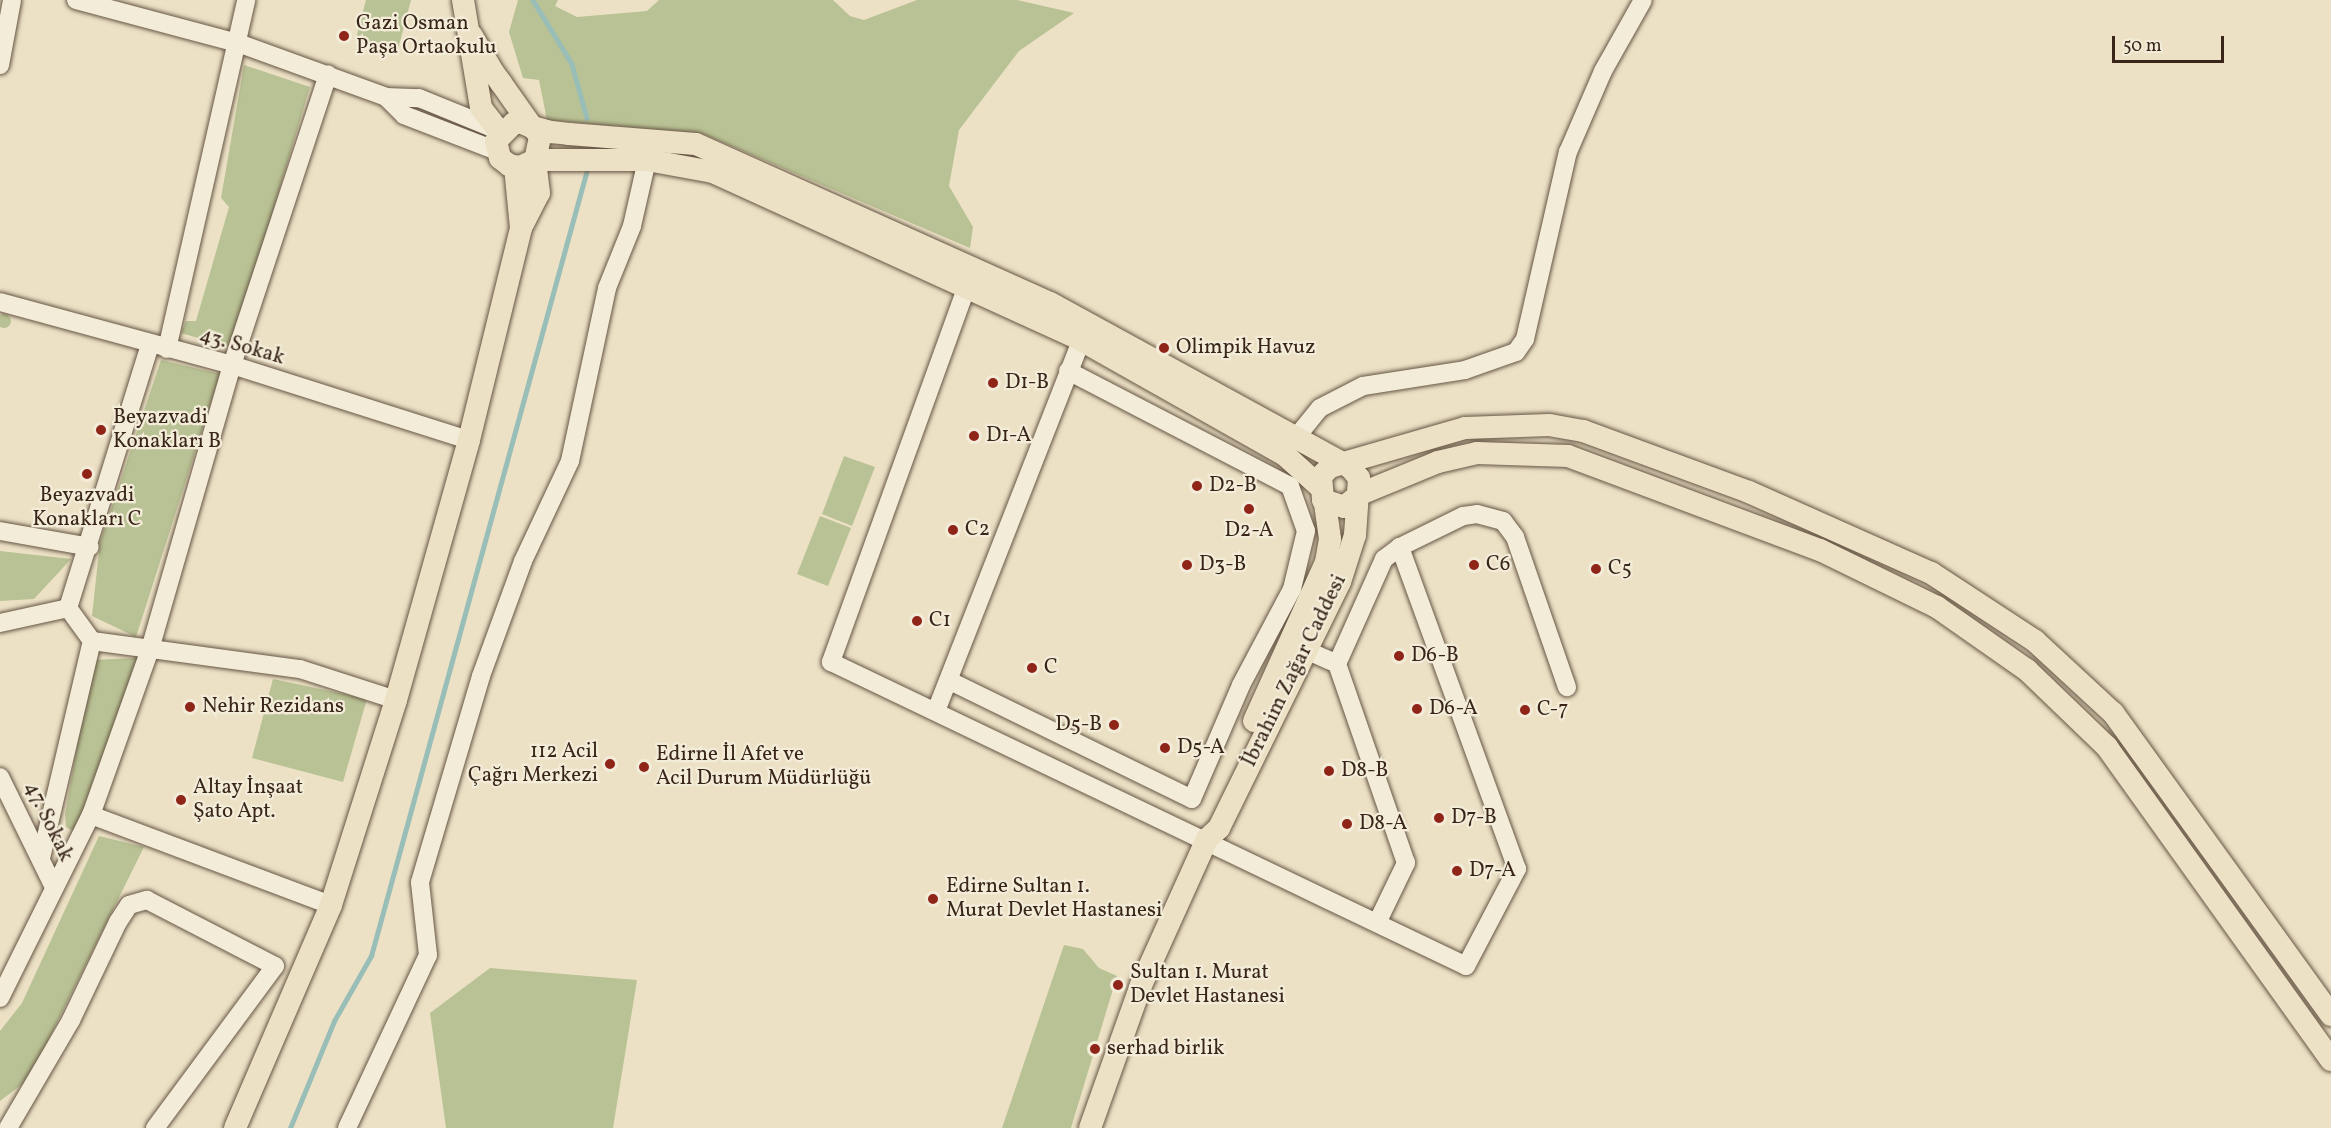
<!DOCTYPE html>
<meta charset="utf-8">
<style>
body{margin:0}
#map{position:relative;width:2331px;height:1128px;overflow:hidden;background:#ece1c5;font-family:Vollkorn,serif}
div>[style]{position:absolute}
.green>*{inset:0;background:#b9c294}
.round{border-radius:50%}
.stream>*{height:4.5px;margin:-2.25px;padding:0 2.25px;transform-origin:2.25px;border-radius:2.25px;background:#99bdb7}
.roads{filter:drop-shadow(0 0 2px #654) drop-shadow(0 0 2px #654)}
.minor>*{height:18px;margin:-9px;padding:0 9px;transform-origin:9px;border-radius:9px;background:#f3ecd9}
.major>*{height:22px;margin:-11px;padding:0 11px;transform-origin:11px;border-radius:11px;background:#ece1c5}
.dots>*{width:16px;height:16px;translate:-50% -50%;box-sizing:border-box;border:3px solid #f3ecd9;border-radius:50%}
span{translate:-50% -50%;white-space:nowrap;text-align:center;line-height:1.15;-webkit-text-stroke:4.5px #f3ecd9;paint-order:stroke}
.poi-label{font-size:21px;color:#392619}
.left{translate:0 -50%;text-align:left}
.right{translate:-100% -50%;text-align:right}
.street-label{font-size:21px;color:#392619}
.scale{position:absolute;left:2112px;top:36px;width:112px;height:27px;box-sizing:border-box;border:3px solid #392619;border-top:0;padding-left:8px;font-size:18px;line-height:21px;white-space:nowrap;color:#392619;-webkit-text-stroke:4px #f3ecd9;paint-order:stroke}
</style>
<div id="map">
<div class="green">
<i style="clip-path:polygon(366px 0,411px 0,397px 53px,355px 42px)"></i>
<i style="clip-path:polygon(518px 0,558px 0,555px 6px,577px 17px,647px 11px,659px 0,833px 0,850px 16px,864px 20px,917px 0,1017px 0,1074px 13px,1019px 51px,959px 130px,949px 186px,973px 227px,970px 248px,703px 134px,547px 120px,539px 80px,523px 78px,509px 32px)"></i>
<i style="clip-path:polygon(244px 65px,310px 87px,232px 348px,181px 333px,186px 321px,196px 321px,229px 207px,221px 198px)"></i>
<i class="round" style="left:-3px;top:314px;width:14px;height:14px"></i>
<i style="clip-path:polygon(161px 360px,220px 374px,136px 637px,92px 616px,100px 542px)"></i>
<i style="clip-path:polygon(844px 456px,875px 467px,852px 526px,822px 514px)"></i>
<i style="clip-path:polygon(820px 516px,851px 528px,828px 586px,797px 574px)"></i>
<i style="clip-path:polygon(0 551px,71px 559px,34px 599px,0 601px)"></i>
<i style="clip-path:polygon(138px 658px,80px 819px,73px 831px,66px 827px,65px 815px,92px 660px)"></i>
<i style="clip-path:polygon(273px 679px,367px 699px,343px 782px,252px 758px)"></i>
<i style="clip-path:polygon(99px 836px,144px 847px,29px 1079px,0 1101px,0 1031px,22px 1003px)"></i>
<i style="clip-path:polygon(1064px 945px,1083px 949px,1099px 968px,1117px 976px,1071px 1128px,1002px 1128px)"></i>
<i style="clip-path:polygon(490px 968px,637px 980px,613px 1128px,446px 1128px,430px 1013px)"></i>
</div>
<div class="stream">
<i style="left:533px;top:0;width:75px;rotate:58.6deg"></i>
<i style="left:572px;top:64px;width:56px;rotate:74.5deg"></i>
<i style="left:290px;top:1128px;width:116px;rotate:-67.6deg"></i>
<i style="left:334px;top:1021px;width:75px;rotate:-60.4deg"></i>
<i style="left:371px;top:956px;width:819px;rotate:-74.64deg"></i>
</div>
<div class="roads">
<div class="minor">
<i style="left:76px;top:0;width:168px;rotate:14.9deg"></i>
<i style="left:238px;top:43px;width:158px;rotate:20deg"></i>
<i style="left:386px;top:97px;width:33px;rotate:2deg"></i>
<i style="left:419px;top:98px;width:87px;rotate:22.2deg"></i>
<i style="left:0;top:65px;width:66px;rotate:-79.5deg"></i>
<i style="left:386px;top:97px;width:25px;rotate:45deg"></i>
<i style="left:404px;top:115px;width:100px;rotate:21.2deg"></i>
<i style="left:967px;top:286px;width:400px;rotate:109.9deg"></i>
<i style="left:831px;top:662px;width:704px;rotate:25.58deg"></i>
<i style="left:1466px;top:966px;width:110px;rotate:-62.3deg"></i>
<i style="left:1517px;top:869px;width:343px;rotate:-110deg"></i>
<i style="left:1400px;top:547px;width:70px;rotate:-26.2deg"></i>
<i style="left:1463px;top:516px;width:14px;rotate:-8deg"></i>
<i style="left:1477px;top:514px;width:27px;rotate:15deg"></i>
<i style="left:1503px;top:521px;width:20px;rotate:53deg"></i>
<i style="left:1515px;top:537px;width:159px;rotate:70.9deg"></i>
<i style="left:0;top:302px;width:240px;rotate:15.2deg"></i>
<i style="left:232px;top:365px;width:249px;rotate:17.6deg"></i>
<i style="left:167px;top:349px;width:358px;rotate:-77.2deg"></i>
<i style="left:1294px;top:440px;width:41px;rotate:-50.9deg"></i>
<i style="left:1320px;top:408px;width:48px;rotate:-27.1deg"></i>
<i style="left:1363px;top:386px;width:103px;rotate:-8.9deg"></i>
<i style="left:1465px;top:370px;width:54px;rotate:-19.4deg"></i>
<i style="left:1516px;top:352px;width:16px;rotate:-55deg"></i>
<i style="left:1525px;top:339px;width:192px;rotate:-77.1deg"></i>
<i style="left:1568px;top:152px;width:88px;rotate:-66.6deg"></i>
<i style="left:1603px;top:71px;width:81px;rotate:-60.6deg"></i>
<i style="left:0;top:531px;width:91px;rotate:10.1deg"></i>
<i style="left:0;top:623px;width:70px;rotate:-12.4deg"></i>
<i style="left:68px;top:608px;width:276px;rotate:-72.7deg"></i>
<i style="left:92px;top:641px;width:210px;rotate:7.7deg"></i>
<i style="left:300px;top:669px;width:101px;rotate:17.9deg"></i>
<i style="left:1306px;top:650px;width:34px;rotate:24deg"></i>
<i style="left:950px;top:681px;width:269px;rotate:26deg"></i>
<i style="left:1192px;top:799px;width:124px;rotate:-66.7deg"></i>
<i style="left:1241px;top:685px;width:109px;rotate:-62deg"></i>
<i style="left:1292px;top:589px;width:60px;rotate:-76.4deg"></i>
<i style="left:1306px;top:531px;width:48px;rotate:-109.6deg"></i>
<i style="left:1290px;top:486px;width:250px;rotate:-152.6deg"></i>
<i style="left:936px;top:711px;width:411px;rotate:-68.6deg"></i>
<i style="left:0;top:777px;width:123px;rotate:63.9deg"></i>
<i style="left:91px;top:815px;width:256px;rotate:20.6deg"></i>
<i style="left:41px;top:858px;width:223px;rotate:-76.8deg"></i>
<i style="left:92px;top:641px;width:41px;rotate:-126deg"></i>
<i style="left:1377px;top:923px;width:67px;rotate:-64.2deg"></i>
<i style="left:1406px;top:863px;width:211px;rotate:-109.1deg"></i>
<i style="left:1337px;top:664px;width:115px;rotate:-65.9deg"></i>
<i style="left:1384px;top:559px;width:20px;rotate:-37deg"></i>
<i style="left:0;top:998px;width:204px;rotate:-63.6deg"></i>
<i style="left:91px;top:815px;width:176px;rotate:-70.4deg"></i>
<i style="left:150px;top:649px;width:296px;rotate:-73.9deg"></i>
<i style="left:232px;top:365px;width:306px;rotate:-71.7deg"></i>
<i style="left:8px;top:1128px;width:125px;rotate:-59.7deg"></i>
<i style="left:71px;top:1020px;width:109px;rotate:-64.4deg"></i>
<i style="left:118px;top:922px;width:20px;rotate:-57deg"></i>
<i style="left:129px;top:905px;width:19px;rotate:-16deg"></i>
<i style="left:147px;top:900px;width:144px;rotate:27.3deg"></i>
<i style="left:275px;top:966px;width:202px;rotate:126.5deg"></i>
<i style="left:347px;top:1128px;width:191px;rotate:-64.9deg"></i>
<i style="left:428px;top:955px;width:73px;rotate:-96.3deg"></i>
<i style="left:420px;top:882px;width:215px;rotate:-73.5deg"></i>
<i style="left:481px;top:676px;width:122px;rotate:-69.9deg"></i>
<i style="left:523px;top:561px;width:110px;rotate:-64.8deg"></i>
<i style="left:570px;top:461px;width:177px;rotate:-77.9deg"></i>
<i style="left:607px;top:288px;width:67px;rotate:-68deg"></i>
<i style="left:632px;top:226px;width:68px;rotate:-77.2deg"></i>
</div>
<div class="major">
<i style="left:463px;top:0;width:109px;rotate:80.5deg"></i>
<i style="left:481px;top:108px;width:31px;rotate:52deg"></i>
<i style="left:472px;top:36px;width:42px;rotate:59.7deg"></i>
<i style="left:493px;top:72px;width:14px;rotate:54deg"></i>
<i style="left:501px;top:83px;width:54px;rotate:54.8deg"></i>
<i style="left:532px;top:127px;width:7px;rotate:45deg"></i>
<i style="left:537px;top:132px;width:6px;rotate:59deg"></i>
<i style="left:540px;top:137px;width:24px;rotate:102deg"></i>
<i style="left:535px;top:160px;width:17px;rotate:155deg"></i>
<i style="left:520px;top:167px;width:11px;rotate:-170deg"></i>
<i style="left:509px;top:165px;width:11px;rotate:-142deg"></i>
<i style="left:500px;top:158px;width:17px;rotate:-103deg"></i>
<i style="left:496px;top:141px;width:25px;rotate:-45deg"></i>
<i style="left:514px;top:123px;width:6px;rotate:-9deg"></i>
<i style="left:520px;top:122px;width:13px;rotate:23deg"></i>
<i style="left:532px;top:127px;width:20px;rotate:15deg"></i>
<i style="left:551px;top:132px;width:18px;rotate:6deg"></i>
<i style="left:569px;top:134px;width:127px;rotate:4.5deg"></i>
<i style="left:696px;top:144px;width:388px;rotate:24.2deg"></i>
<i style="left:1050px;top:303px;width:342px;rotate:28.7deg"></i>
<i style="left:1350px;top:467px;width:14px;rotate:51deg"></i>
<i style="left:1359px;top:478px;width:57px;rotate:94deg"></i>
<i style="left:1355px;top:535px;width:49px;rotate:107.7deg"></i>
<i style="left:1340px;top:582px;width:274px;rotate:116.2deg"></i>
<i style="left:1219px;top:828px;width:16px;rotate:137deg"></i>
<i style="left:1207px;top:839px;width:160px;rotate:114.3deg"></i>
<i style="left:1141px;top:985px;width:152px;rotate:109.6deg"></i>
<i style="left:535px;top:160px;width:112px"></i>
<i style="left:647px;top:160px;width:67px;rotate:10.3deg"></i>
<i style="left:713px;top:172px;width:402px;rotate:24.5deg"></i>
<i style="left:1079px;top:339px;width:236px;rotate:29.4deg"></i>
<i style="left:1285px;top:455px;width:45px;rotate:42.3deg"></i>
<i style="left:523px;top:224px;width:35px;rotate:-63deg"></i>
<i style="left:539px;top:193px;width:33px;rotate:-97deg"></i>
<i style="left:1254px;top:721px;width:175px;rotate:-65.6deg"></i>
<i style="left:1326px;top:562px;width:23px;rotate:-80deg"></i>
<i style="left:1330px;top:539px;width:37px;rotate:-98deg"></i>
<i style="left:2331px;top:1015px;width:372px;rotate:-125.8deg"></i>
<i style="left:2113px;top:713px;width:106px;rotate:-137.3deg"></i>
<i style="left:2035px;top:641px;width:124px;rotate:-146.8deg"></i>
<i style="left:1931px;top:573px;width:199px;rotate:-156deg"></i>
<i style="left:1749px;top:492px;width:177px;rotate:-159.8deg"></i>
<i style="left:1583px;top:431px;width:35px;rotate:-170deg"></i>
<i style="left:1549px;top:425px;width:84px;rotate:178deg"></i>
<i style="left:1465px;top:428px;width:141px;rotate:163.9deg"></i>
<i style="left:1330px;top:467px;width:13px;rotate:135deg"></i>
<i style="left:1321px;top:476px;width:24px;rotate:85deg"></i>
<i style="left:1323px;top:500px;width:22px;rotate:18deg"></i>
<i style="left:1344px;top:507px;width:21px;rotate:-39deg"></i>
<i style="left:1360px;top:494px;width:84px;rotate:-22.3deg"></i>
<i style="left:1438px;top:462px;width:40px;rotate:-13deg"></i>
<i style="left:1477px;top:453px;width:91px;rotate:1.9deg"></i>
<i style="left:1568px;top:456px;width:269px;rotate:20.5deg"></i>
<i style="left:1820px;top:550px;width:130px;rotate:26deg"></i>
<i style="left:1937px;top:607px;width:110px;rotate:35deg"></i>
<i style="left:2027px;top:670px;width:111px;rotate:43.9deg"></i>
<i style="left:2107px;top:747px;width:385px;rotate:54.4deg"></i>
<i style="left:235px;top:1128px;width:243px;rotate:-66.7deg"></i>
<i style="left:331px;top:905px;width:215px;rotate:-72.4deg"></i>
<i style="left:396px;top:700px;width:270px;rotate:-74.3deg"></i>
<i style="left:469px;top:440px;width:218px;rotate:-76.2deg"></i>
<i style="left:521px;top:228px;width:61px;rotate:-95.6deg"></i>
</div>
</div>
<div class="dots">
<i style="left:344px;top:36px;background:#8f2418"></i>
<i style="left:1164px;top:348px;background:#8f2418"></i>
<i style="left:993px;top:383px;background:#8f2418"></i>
<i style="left:101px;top:430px;background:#8f2418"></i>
<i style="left:974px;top:436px;background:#8f2418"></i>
<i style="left:87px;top:474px;background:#8f2418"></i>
<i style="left:1197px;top:486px;background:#8f2418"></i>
<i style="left:1249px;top:509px;background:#8f2418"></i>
<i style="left:953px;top:530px;background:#8f2418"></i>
<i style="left:1187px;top:565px;background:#8f2418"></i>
<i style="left:1474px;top:565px;background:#8f2418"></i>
<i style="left:1596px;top:569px;background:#8f2418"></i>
<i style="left:917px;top:621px;background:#8f2418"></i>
<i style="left:1399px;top:656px;background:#8f2418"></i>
<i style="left:1032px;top:668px;background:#8f2418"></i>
<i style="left:190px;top:707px;background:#8f2418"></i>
<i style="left:1417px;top:709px;background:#8f2418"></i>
<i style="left:1525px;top:710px;background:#8f2418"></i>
<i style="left:1114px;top:725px;background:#8f2418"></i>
<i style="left:1165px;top:748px;background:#8f2418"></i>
<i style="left:610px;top:764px;background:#8f2418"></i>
<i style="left:644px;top:767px;background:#8f2418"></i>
<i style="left:1329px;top:771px;background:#8f2418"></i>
<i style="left:181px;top:800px;background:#8f2418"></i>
<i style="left:1439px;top:818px;background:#8f2418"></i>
<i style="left:1347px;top:824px;background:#8f2418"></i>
<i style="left:1457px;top:871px;background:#8f2418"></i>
<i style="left:933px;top:899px;background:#8f2418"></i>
<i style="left:1118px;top:985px;background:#8f2418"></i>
<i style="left:1095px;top:1049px;background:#8f2418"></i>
</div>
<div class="poi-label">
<span class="left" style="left:356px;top:36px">Gazi Osman<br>Paşa Ortaokulu</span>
<span class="left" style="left:1176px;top:348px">Olimpik Havuz</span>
<span class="left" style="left:1005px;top:383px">D1-B</span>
<span class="left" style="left:113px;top:430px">Beyazvadi<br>Konakları B</span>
<span class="left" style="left:986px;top:436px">D1-A</span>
<span class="left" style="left:1209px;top:486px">D2-B</span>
<span style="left:87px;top:508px">Beyazvadi<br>Konakları C</span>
<span class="left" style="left:965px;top:530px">C2</span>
<span style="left:1249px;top:531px">D2-A</span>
<span class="left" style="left:1199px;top:565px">D3-B</span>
<span class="left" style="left:1486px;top:565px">C6</span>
<span class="left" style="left:1608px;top:569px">C5</span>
<span class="left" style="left:929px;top:621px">C1</span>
<span class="left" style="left:1411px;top:656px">D6-B</span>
<span class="left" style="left:1044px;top:668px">C</span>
<span class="left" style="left:202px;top:707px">Nehir Rezidans</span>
<span class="left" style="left:1429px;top:709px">D6-A</span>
<span class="left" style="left:1537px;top:710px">C-7</span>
<span class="right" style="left:1102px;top:725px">D5-B</span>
<span class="left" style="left:1177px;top:748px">D5-A</span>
<span class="right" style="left:598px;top:764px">112 Acil<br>Çağrı Merkezi</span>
<span class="left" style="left:656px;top:767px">Edirne İl Afet ve<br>Acil Durum Müdürlüğü</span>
<span class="left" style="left:1341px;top:771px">D8-B</span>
<span class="left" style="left:193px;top:800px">Altay İnşaat<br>Şato Apt.</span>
<span class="left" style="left:1451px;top:818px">D7-B</span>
<span class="left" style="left:1359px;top:824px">D8-A</span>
<span class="left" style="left:1469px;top:871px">D7-A</span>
<span class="left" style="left:946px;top:899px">Edirne Sultan 1.<br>Murat Devlet Hastanesi</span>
<span class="left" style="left:1130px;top:985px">Sultan 1. Murat<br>Devlet Hastanesi</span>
<span class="left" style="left:1107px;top:1049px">serhad birlik</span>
</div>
<div class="street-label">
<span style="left:242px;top:347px;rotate:16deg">43. Sokak</span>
<span style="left:1295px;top:671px;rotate:-64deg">İbrahim Zağar Caddesi</span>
<span style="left:48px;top:822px;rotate:64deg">47. Sokak</span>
</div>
<div class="scale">50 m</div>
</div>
